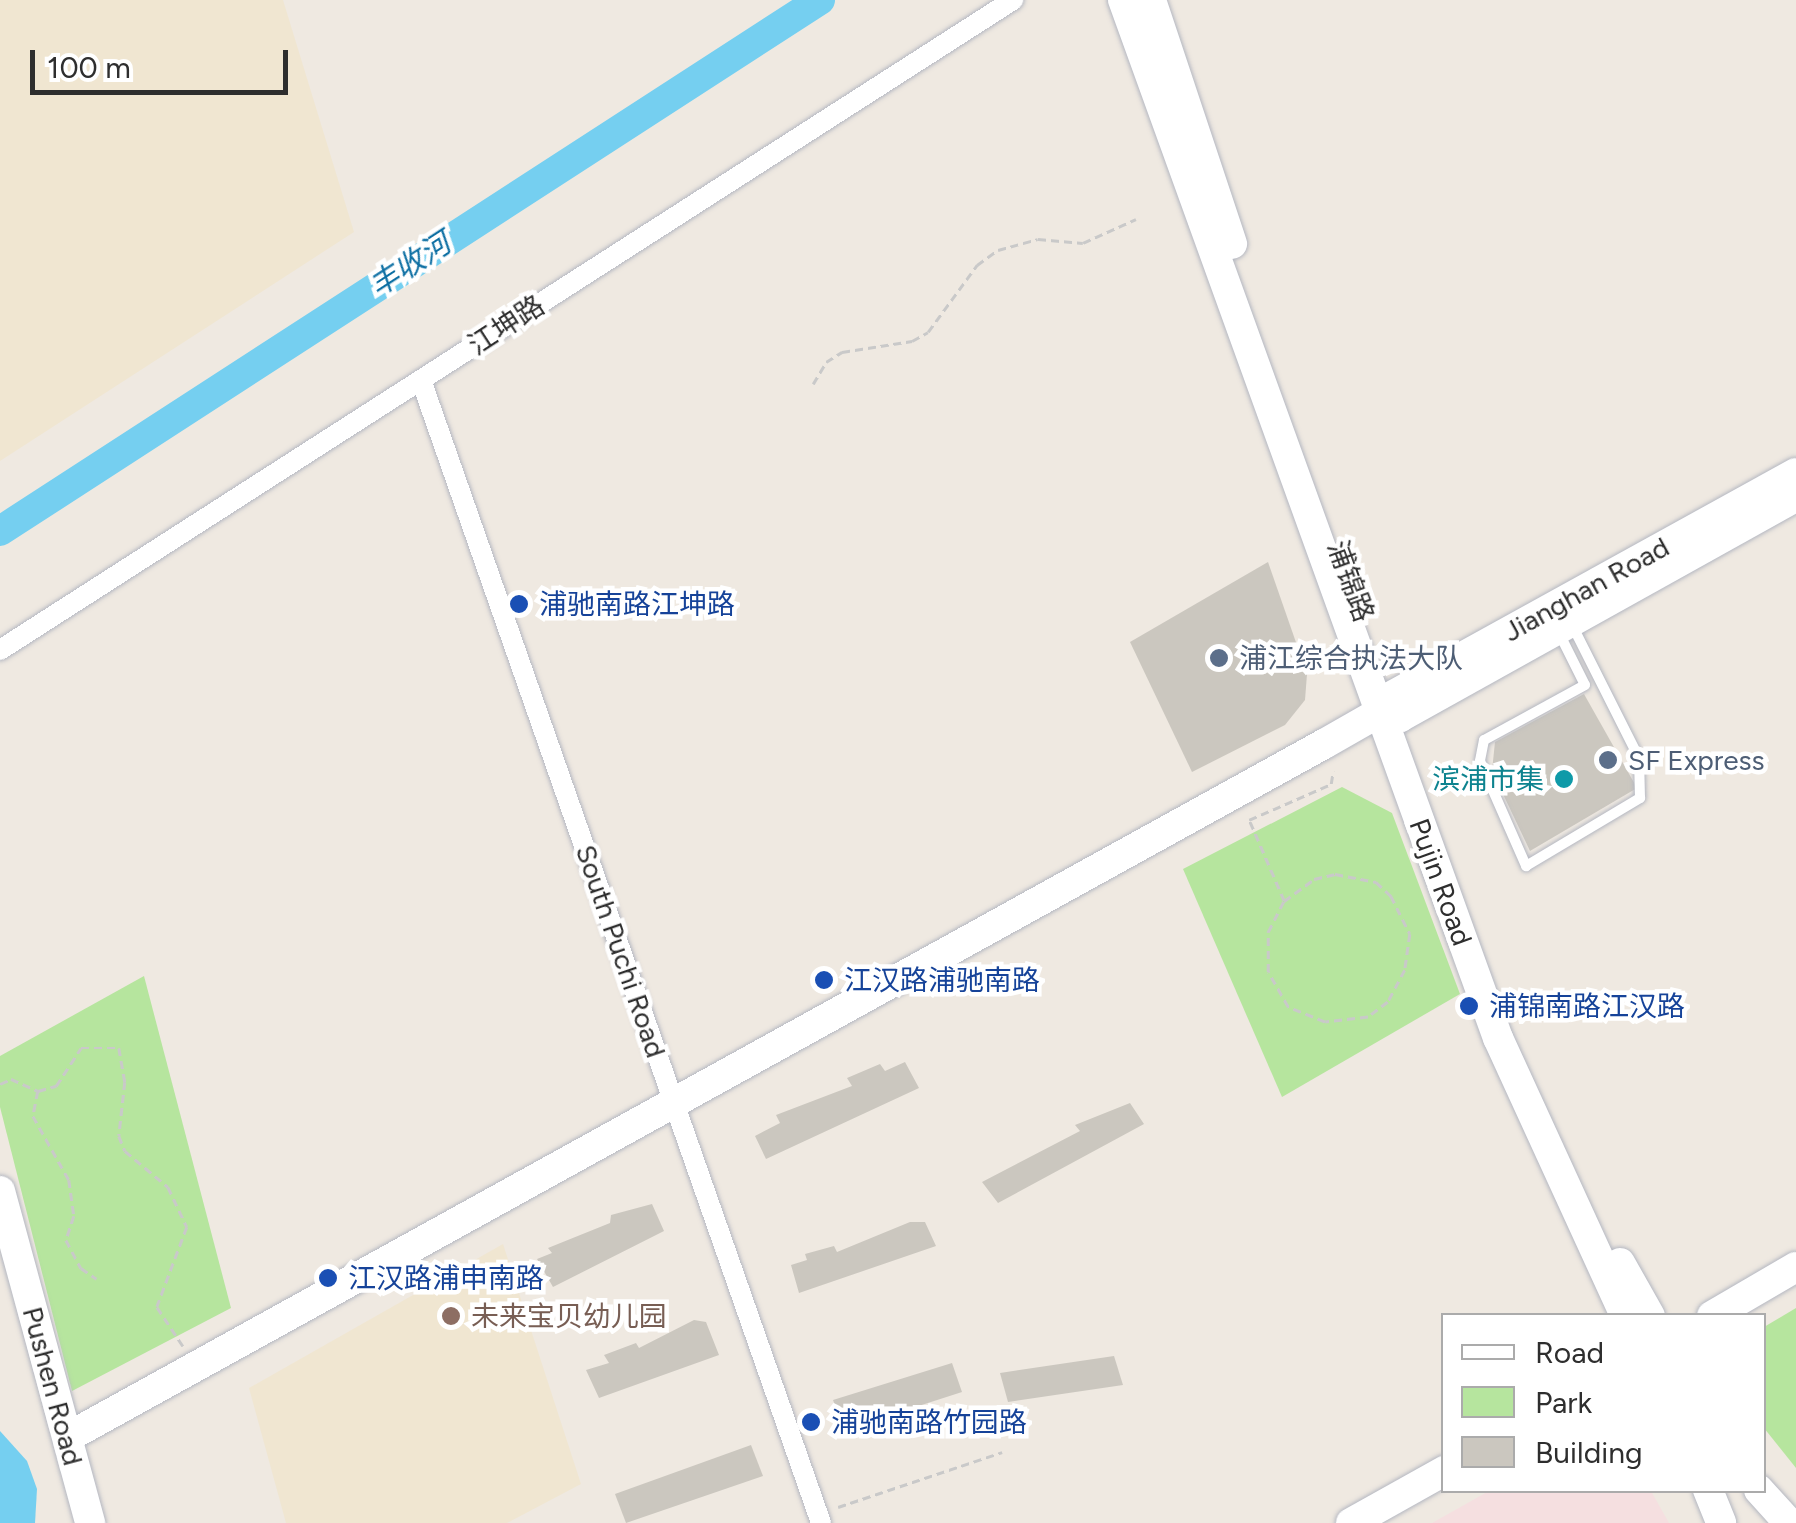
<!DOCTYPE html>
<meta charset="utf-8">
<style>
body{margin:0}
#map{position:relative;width:1796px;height:1523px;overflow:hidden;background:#efe9e1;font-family:Figtree,"Noto Sans SC",sans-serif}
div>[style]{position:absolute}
.education>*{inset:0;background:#f0e6d1}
.medical>*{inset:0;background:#f5dfe0}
.green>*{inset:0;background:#b6e59e}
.water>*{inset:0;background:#75cff0}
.river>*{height:30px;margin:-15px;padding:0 15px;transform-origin:15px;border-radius:15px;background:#75cff0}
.building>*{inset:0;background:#cbc7bf}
.path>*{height:2.5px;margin-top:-1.25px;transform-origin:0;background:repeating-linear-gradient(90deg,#c9c9c9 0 8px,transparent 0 13px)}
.roads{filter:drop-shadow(0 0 2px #b4b7c1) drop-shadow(0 0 2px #b4b7c1)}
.lane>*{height:10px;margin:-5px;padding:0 5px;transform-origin:5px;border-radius:5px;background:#fff}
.street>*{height:20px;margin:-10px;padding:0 10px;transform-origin:10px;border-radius:10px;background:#fff}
.secondary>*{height:30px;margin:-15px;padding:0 15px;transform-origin:15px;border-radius:15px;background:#fff}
.dots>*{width:28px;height:28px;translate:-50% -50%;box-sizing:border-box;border:5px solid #fff;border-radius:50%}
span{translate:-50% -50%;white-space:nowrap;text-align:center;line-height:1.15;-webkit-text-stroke:9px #fff;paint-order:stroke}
.street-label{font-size:28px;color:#2e2e2e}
.transit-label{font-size:28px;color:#164399}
.left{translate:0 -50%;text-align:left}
.service-label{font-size:28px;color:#4e5e75}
.culture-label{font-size:28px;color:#0d838f}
.right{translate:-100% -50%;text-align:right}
.education-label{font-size:28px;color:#785e54}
.water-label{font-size:30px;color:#0d6fa3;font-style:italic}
.legend{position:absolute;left:1441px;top:1313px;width:325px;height:180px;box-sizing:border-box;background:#fff;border:2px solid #ababab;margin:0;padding:12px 18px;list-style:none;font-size:30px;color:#2e2e2e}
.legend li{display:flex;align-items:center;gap:20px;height:50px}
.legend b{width:50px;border:2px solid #ababab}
.scale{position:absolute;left:30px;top:50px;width:258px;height:45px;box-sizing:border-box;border:5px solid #2e2e2e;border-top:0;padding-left:12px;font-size:30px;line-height:35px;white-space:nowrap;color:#2e2e2e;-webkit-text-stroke:8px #fff;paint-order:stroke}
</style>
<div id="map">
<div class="education">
<i style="clip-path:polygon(0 0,283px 0,354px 232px,0 461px)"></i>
<i style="clip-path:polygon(503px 1244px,581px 1484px,507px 1523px,286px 1523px,249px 1388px)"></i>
</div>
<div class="medical">
<i style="clip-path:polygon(1489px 1491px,1651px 1491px,1669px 1523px,1432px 1523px)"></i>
</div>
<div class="green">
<i style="clip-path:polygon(1342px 787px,1392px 813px,1460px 994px,1282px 1097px,1183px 869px)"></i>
<i style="clip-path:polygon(144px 976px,231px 1308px,72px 1391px,0 1107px,0 1056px)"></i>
<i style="clip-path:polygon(1796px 1308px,1796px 1468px,1764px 1428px,1764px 1327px)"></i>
</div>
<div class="water">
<i style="clip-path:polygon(0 1431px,27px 1461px,37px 1489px,35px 1523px,0 1523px)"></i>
</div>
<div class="river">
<i style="left:0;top:531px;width:977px;rotate:-32.93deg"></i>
</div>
<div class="building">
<i style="clip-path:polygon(1268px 562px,1307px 674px,1305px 700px,1285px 725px,1192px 772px,1130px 642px)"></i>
<i style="clip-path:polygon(1584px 694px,1637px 788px,1530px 851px,1492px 771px,1495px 742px)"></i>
<i style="clip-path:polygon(905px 1062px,919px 1088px,766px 1159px,755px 1136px,780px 1123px,776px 1115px,852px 1086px,847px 1078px,880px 1064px,885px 1071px)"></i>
<i style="clip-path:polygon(1130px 1103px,1144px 1124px,998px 1203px,982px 1182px,1080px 1131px,1075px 1125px)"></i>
<i style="clip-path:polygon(652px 1204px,664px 1231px,553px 1287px,537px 1259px,552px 1253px,548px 1248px,610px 1223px,611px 1215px)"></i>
<i style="clip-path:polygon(910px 1222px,925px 1222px,936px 1246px,799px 1293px,791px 1265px,807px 1260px,805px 1254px,834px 1246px,837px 1252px)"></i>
<i style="clip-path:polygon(694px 1320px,706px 1322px,719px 1355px,599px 1398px,586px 1370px,609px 1363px,604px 1355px,636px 1343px,639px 1348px)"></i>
<i style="clip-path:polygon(1114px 1356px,1123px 1385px,1008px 1402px,1000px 1373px)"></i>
<i style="clip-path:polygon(952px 1363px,962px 1392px,844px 1430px,833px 1400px)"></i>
<i style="clip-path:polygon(751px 1445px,763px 1476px,626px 1523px,615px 1494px)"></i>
</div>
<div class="path">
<i style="left:813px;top:384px;width:26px;rotate:-59deg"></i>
<i style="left:826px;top:362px;width:19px;rotate:-32deg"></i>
<i style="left:842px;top:352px;width:71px;rotate:-8.9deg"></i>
<i style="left:912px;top:341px;width:18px;rotate:-29deg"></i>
<i style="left:928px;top:332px;width:83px;rotate:-53.8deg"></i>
<i style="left:977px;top:265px;width:26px;rotate:-36deg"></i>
<i style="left:998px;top:250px;width:41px;rotate:-15.4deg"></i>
<i style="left:1038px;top:239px;width:45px;rotate:5.1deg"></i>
<i style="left:1083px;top:243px;width:58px;rotate:-24.4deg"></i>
<i style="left:1284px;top:901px;width:37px;rotate:-36deg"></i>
<i style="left:1314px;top:879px;width:22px;rotate:-13deg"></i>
<i style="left:1335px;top:874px;width:42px;rotate:11deg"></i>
<i style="left:1376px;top:882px;width:21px;rotate:43deg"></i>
<i style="left:1391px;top:896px;width:42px;rotate:63.4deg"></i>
<i style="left:1410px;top:934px;width:36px;rotate:98deg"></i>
<i style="left:1405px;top:970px;width:36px;rotate:118deg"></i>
<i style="left:1388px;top:1002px;width:25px;rotate:143deg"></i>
<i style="left:1368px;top:1017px;width:43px;rotate:173.4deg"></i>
<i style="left:1325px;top:1022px;width:40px;rotate:-158deg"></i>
<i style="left:1288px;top:1007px;width:40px;rotate:-119.7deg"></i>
<i style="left:1268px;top:972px;width:40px;rotate:-90deg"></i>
<i style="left:1268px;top:932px;width:35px;rotate:-63deg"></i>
<i style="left:1284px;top:901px;width:88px;rotate:-113.4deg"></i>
<i style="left:1249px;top:820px;width:90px;rotate:-23.7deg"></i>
<i style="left:1331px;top:784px;width:13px;rotate:-81deg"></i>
<i style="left:0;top:1084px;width:12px;rotate:-24deg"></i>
<i style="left:11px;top:1079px;width:30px;rotate:24deg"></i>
<i style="left:38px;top:1091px;width:19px;rotate:-16deg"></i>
<i style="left:56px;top:1086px;width:45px;rotate:-56.7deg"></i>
<i style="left:81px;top:1048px;width:38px"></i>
<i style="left:119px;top:1048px;width:35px;rotate:80deg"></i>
<i style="left:125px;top:1082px;width:54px;rotate:96.3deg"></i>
<i style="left:119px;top:1136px;width:16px;rotate:68deg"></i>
<i style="left:125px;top:1151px;width:56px;rotate:39.9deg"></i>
<i style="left:168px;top:1187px;width:44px;rotate:64.6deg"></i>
<i style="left:187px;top:1227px;width:85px;rotate:110.6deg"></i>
<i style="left:157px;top:1307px;width:47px;rotate:56.3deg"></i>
<i style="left:38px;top:1091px;width:25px;rotate:101deg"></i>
<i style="left:33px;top:1116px;width:73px;rotate:60.6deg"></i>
<i style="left:69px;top:1180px;width:36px;rotate:82deg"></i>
<i style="left:74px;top:1216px;width:25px;rotate:108deg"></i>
<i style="left:66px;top:1240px;width:32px;rotate:62deg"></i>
<i style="left:81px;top:1268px;width:19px;rotate:35deg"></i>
<i style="left:838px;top:1507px;width:173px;rotate:-18.5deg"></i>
</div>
<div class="roads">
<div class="lane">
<i style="left:1558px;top:631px;width:60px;rotate:63.4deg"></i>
<i style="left:1585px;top:685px;width:115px;rotate:151.4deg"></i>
<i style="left:1484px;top:740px;width:21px;rotate:101deg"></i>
<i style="left:1480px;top:761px;width:115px;rotate:66.3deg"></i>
<i style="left:1526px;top:866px;width:133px;rotate:-30.8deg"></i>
<i style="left:1640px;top:798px;width:40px;rotate:-91.4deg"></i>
<i style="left:1639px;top:758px;width:149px;rotate:-116.7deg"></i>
</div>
<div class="street">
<i style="left:421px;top:380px;width:1211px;rotate:70.71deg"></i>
<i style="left:0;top:650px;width:1204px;rotate:-32.69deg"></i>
</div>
<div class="secondary">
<i style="left:1123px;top:0;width:1104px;rotate:70.14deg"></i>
<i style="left:1498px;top:1038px;width:306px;rotate:65.4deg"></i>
<i style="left:1151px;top:0;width:257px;rotate:71.6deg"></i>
<i style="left:1380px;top:712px;width:21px;rotate:14deg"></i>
<i style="left:1400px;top:717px;width:453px;rotate:-29.1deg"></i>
<i style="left:0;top:1191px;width:344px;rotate:74.8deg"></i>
<i style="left:1620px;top:1263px;width:61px;rotate:60.5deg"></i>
<i style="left:1712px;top:1316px;width:97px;rotate:-30.3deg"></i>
<i style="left:68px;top:1437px;width:1434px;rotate:-28.89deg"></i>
<i style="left:1324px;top:744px;width:64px;rotate:-29.7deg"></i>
<i style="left:1380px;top:712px;width:20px;rotate:-53deg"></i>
<i style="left:1392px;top:696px;width:461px;rotate:-28.9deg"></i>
<i style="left:1708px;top:1490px;width:35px;rotate:68deg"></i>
<i style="left:1759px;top:1490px;width:45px;rotate:47.7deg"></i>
<i style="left:1351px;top:1523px;width:107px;rotate:-29.2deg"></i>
</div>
</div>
<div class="dots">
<i style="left:519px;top:604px;background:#1a4fb4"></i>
<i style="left:1219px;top:658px;background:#5c6f8a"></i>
<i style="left:1608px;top:760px;background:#5c6f8a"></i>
<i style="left:1564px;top:779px;background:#0f9aa8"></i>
<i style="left:824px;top:980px;background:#1a4fb4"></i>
<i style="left:1469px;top:1006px;background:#1a4fb4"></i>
<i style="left:328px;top:1278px;background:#1a4fb4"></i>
<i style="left:451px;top:1316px;background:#8d6e63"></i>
<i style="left:811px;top:1422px;background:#1a4fb4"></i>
</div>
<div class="street-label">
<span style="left:506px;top:325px;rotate:-33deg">江坤路</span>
<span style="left:1351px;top:581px;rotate:70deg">浦锦路</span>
<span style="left:1586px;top:589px;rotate:-29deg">Jianghan Road</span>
<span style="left:1441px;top:882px;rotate:70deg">Pujin Road</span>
<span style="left:621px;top:951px;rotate:71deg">South Puchi Road</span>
<span style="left:53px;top:1386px;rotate:75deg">Pushen Road</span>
</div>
<div class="transit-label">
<span class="left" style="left:539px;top:604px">浦驰南路江坤路</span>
<span class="left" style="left:844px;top:980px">江汉路浦驰南路</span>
<span class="left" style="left:1489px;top:1006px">浦锦南路江汉路</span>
<span class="left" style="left:348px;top:1278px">江汉路浦申南路</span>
<span class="left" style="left:831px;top:1422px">浦驰南路竹园路</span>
</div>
<div class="service-label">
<span class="left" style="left:1239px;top:658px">浦江综合执法大队</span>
<span class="left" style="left:1628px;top:760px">SF Express</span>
</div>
<div class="culture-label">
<span class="right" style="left:1544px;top:779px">滨浦市集</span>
</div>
<div class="education-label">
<span class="left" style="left:471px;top:1316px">未来宝贝幼儿园</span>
</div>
<div class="water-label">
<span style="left:410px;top:265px;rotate:-33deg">丰收河</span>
</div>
<ul class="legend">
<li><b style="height:12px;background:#fff"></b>Road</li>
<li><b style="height:28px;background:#b6e59e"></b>Park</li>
<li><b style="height:28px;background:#cbc7bf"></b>Building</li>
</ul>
<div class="scale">100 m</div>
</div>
